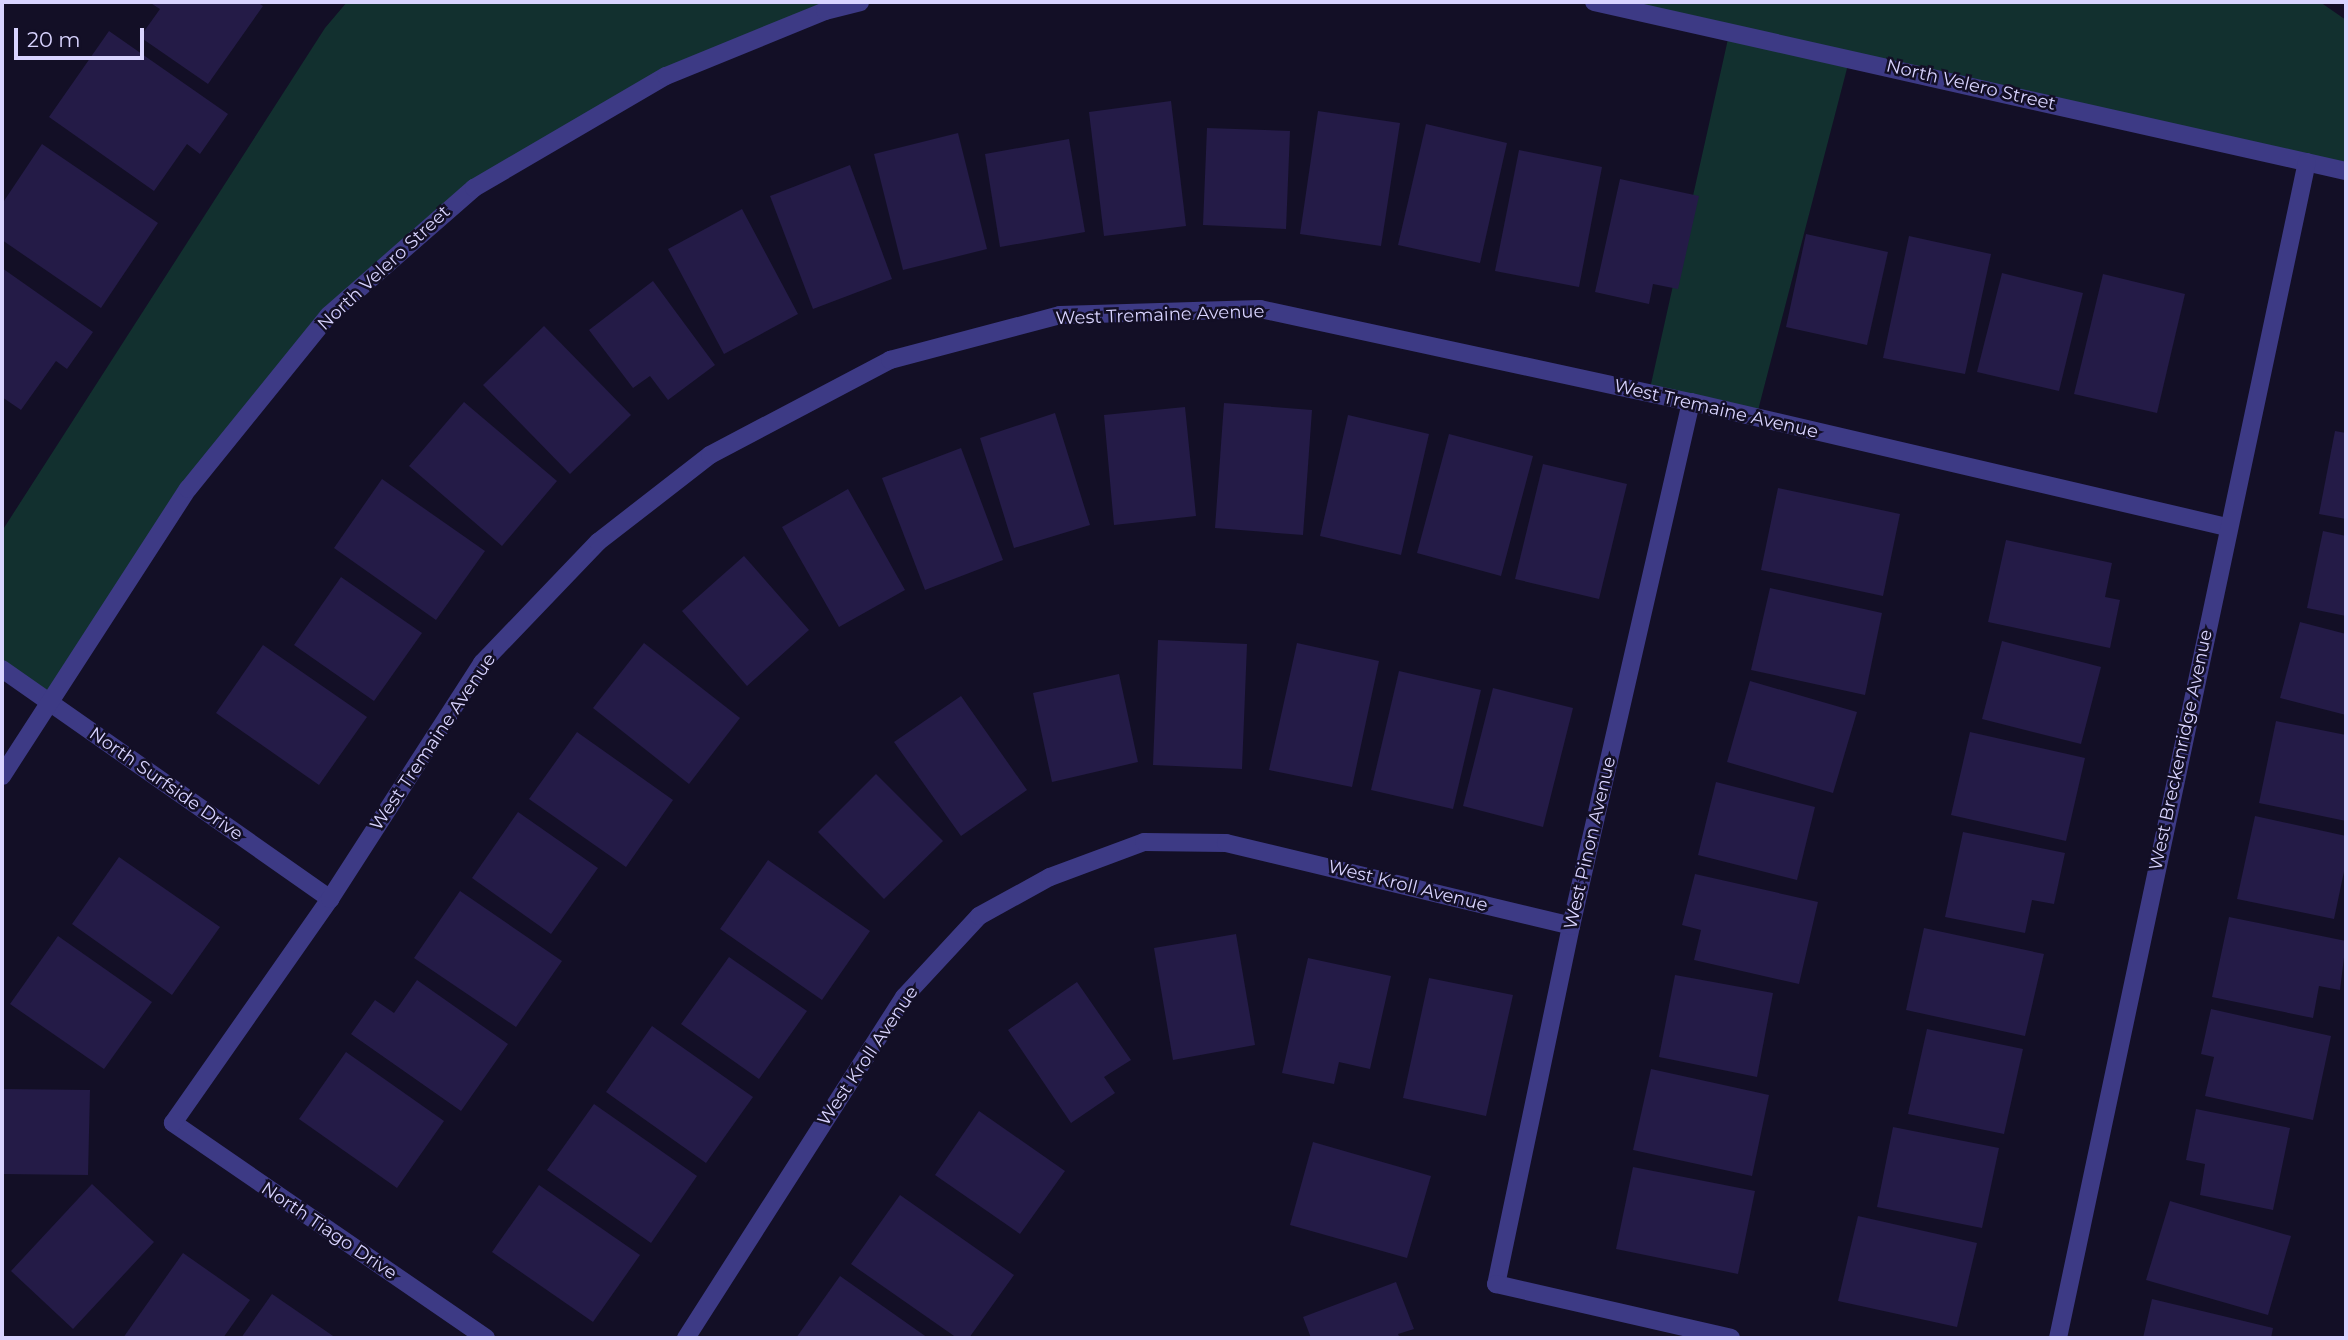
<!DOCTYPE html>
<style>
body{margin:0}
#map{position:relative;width:2348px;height:1340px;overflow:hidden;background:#130f26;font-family:Montserrat,sans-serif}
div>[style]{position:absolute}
.green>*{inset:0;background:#12302f}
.building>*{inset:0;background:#241b47}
.minor>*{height:18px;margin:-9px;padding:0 9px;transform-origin:9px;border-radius:9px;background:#3d3a85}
span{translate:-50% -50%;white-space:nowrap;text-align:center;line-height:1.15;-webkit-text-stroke:5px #130f26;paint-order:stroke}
.street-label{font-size:18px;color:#d9d4ff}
.frame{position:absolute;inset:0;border:4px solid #d9d4ff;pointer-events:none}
.scale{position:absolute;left:14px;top:28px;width:130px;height:32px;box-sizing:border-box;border:4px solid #d9d4ff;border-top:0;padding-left:9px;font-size:21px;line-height:24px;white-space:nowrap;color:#d9d4ff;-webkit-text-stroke:5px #130f26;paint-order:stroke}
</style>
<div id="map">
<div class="green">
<i style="clip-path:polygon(347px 2px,860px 2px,679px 71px,474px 188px,329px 315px,188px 489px,52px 704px,2px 669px,2px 531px,325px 28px)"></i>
<i style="clip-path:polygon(1594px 2px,2320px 2px,2346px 20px,2346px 171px,1850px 57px,1756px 418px,1649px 393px,1730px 30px)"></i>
</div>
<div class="building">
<i style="clip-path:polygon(149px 2px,257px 2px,263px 6px,208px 84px,140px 37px,160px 9px)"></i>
<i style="clip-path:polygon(109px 31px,228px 114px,200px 154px,187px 144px,154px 191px,49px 117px)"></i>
<i style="clip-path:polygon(1171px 101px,1186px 226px,1104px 236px,1089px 112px)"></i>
<i style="clip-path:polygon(1318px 111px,1400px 123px,1381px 246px,1300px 234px)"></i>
<i style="clip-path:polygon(1426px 124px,1507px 143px,1480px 263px,1398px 245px)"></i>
<i style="clip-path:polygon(1207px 128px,1290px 131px,1286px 229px,1203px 225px)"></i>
<i style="clip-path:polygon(958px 133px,987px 249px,903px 270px,874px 154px)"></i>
<i style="clip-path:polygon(1069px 139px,1085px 232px,1000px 247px,985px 154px)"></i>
<i style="clip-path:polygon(42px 144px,158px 223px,101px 308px,2px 240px,2px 204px)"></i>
<i style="clip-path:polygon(1519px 150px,1602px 167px,1579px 287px,1495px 271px)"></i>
<i style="clip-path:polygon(850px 165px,892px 279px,813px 309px,770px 196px)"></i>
<i style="clip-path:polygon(1620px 179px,1699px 196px,1678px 289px,1653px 284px,1649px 304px,1595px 292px)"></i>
<i style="clip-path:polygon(742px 209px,798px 314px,724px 354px,668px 249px)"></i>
<i style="clip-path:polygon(1806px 234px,1888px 252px,1867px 345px,1786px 327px)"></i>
<i style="clip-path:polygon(1909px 236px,1991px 254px,1965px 374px,1883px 358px)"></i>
<i style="clip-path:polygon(2px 268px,93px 332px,67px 369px,56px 361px,21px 410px,2px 397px)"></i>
<i style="clip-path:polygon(2002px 273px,2083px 293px,2059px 391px,1977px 372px)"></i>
<i style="clip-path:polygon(2103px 274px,2185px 294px,2157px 413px,2074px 394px)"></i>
<i style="clip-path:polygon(653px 281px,715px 365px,668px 400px,650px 376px,633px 388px,589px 330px)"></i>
<i style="clip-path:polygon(544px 326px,631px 415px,570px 474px,483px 385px)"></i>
<i style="clip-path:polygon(464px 402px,557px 481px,502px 546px,409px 466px)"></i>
<i style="clip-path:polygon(1224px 403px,1312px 410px,1303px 535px,1215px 528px)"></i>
<i style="clip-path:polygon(1185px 407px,1196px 516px,1114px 525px,1104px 415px)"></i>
<i style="clip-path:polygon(1055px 413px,1090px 525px,1014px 548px,980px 438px)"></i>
<i style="clip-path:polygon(1348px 415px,1429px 434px,1401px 555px,1320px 536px)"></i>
<i style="clip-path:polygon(2335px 431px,2346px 433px,2346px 519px,2319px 514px)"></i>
<i style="clip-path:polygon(1449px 434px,1533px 456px,1501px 576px,1417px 553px)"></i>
<i style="clip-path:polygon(961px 448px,1003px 560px,925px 590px,882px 478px)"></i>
<i style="clip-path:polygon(1543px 464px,1627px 484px,1599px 599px,1515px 579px)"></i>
<i style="clip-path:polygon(382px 479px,485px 551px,436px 620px,334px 548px)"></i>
<i style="clip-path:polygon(1778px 488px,1900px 514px,1883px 596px,1761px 570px)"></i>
<i style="clip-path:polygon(848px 489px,905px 590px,839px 627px,782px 527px)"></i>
<i style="clip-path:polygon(2323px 531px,2346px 536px,2346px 616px,2307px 608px)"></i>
<i style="clip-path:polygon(2006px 540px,2112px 563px,2105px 597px,2120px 600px,2110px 648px,1988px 622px)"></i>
<i style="clip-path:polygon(744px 556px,809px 630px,747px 686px,682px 611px)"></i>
<i style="clip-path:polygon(341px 577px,422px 633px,374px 701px,294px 645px)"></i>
<i style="clip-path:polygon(1770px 588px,1882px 613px,1865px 695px,1751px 670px)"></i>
<i style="clip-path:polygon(2300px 622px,2346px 634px,2346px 715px,2280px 698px)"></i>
<i style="clip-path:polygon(1158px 640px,1247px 644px,1242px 769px,1153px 765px)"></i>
<i style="clip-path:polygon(2002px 641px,2101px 667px,2081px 744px,1982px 719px)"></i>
<i style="clip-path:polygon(644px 643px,740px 718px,689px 784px,593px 708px)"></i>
<i style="clip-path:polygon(1297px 643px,1379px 661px,1352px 787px,1269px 770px)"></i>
<i style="clip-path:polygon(263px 645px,367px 717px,319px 785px,216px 713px)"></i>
<i style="clip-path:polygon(1399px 671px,1481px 690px,1453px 809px,1371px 790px)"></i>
<i style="clip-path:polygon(1119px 674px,1138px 762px,1052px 782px,1033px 693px)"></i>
<i style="clip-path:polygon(1750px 681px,1857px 712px,1833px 793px,1727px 762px)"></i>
<i style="clip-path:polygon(1493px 688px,1573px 708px,1543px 827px,1463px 806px)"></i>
<i style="clip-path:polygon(961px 696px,1027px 790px,961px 836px,894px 742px)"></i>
<i style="clip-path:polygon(2276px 721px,2346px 735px,2346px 821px,2259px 803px)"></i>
<i style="clip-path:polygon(577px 732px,673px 800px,626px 867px,529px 799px)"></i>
<i style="clip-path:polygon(1970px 732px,2085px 758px,2066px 841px,1951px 815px)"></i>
<i style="clip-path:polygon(876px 774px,943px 841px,884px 899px,818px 832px)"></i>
<i style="clip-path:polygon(1716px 782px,1815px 807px,1797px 880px,1698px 855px)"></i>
<i style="clip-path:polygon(518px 812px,598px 868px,551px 934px,472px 878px)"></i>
<i style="clip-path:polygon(2255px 816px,2346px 836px,2346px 862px,2334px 919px,2237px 899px)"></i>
<i style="clip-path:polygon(1963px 832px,2065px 853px,2054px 904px,2032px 900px,2025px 933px,1945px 917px)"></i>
<i style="clip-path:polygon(119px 857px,220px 927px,172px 995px,72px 924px)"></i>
<i style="clip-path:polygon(768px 860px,870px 931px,822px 1000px,720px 929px)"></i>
<i style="clip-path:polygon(1695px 874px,1818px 902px,1799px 984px,1694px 960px,1701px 930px,1682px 925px)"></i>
<i style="clip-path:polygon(460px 891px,562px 961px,516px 1027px,414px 958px)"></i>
<i style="clip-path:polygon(2229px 917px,2346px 941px,2340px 990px,2319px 986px,2313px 1018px,2212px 997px)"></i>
<i style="clip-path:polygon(1924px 928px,2044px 954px,2025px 1036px,1906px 1010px)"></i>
<i style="clip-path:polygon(1236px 934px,1255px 1045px,1173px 1060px,1154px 948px)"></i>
<i style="clip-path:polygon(58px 936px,152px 1002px,104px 1069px,10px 1004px)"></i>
<i style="clip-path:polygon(729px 957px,807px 1011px,759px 1079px,681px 1024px)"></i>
<i style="clip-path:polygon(1308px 958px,1391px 976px,1370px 1069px,1339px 1062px,1334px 1084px,1282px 1073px)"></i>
<i style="clip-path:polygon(1675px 975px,1773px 993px,1757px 1077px,1659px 1057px)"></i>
<i style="clip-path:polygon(1429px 978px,1513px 995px,1486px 1116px,1403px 1098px)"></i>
<i style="clip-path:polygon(417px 980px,508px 1044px,461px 1111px,351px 1034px,375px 1000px,394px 1013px)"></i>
<i style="clip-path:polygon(1077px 982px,1131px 1060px,1104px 1077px,1115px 1093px,1071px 1123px,1008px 1030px)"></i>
<i style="clip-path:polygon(2211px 1009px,2331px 1036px,2313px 1120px,2205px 1096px,2214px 1057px,2201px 1054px)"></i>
<i style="clip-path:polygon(652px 1026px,753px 1097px,706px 1163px,606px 1092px)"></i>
<i style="clip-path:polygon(1927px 1029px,2023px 1049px,2004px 1134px,1908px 1114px)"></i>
<i style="clip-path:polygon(346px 1052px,444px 1121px,397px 1188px,299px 1119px)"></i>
<i style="clip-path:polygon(1651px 1069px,1769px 1095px,1752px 1176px,1633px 1150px)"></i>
<i style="clip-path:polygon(2px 1089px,90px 1090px,88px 1175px,2px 1174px)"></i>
<i style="clip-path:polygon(594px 1104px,697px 1176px,651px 1243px,547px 1170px)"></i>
<i style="clip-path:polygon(2196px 1109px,2290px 1128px,2273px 1210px,2200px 1195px,2205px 1164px,2186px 1160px)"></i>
<i style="clip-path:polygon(979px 1111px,1065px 1171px,1020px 1234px,935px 1175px)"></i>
<i style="clip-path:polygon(1893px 1127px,1999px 1148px,1982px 1228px,1877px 1207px)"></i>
<i style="clip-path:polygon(1313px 1142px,1431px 1176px,1407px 1258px,1290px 1225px)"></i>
<i style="clip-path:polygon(1633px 1167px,1755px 1191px,1738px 1274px,1616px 1249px)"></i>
<i style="clip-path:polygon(92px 1184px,154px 1242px,73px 1329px,11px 1271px)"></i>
<i style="clip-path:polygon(539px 1185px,640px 1255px,593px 1322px,492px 1252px)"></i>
<i style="clip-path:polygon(900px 1195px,1014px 1275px,969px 1338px,957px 1338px,851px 1264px)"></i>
<i style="clip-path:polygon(2170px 1201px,2291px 1236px,2268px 1315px,2146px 1280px)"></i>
<i style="clip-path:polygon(1858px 1216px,1977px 1243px,1957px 1327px,1838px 1301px)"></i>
<i style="clip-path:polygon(183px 1253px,250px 1300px,223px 1338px,123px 1338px)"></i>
<i style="clip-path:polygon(840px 1276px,928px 1338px,796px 1338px)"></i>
<i style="clip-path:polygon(1396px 1282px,1414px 1329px,1398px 1334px,1400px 1338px,1311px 1338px,1303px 1317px)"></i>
<i style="clip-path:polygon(272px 1294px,336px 1338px,241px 1338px)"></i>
<i style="clip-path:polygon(2152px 1299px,2273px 1328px,2271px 1338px,2143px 1338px)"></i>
</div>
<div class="minor">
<i style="left:1594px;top:2px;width:771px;rotate:12.67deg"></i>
<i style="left:1691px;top:402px;width:538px;rotate:102.9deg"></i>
<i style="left:1571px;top:926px;width:366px;rotate:101.8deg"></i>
<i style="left:1496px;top:1284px;width:241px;rotate:12.9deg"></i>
<i style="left:2px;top:669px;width:401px;rotate:35deg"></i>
<i style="left:2px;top:776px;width:342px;rotate:-57.1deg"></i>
<i style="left:188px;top:489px;width:224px;rotate:-51deg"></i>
<i style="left:329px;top:315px;width:193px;rotate:-41.2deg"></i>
<i style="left:474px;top:188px;width:222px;rotate:-30.3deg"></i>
<i style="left:666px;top:76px;width:172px;rotate:-22.2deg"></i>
<i style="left:825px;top:11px;width:36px;rotate:-14deg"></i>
<i style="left:486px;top:1338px;width:380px;rotate:-145.5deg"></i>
<i style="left:173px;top:1123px;width:274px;rotate:-55deg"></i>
<i style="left:330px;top:899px;width:281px;rotate:-57.2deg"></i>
<i style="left:482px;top:663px;width:168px;rotate:-46.2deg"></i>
<i style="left:598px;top:542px;width:142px;rotate:-37.8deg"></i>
<i style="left:710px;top:455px;width:204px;rotate:-27.8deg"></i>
<i style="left:890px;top:360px;width:176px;rotate:-14.8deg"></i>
<i style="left:1060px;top:315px;width:200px;rotate:-1.7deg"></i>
<i style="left:1260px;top:309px;width:441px;rotate:12.2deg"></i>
<i style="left:1691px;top:402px;width:550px;rotate:13.13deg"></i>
<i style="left:686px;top:1338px;width:405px;rotate:-57.4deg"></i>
<i style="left:904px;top:997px;width:110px;rotate:-47.2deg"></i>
<i style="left:979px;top:916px;width:81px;rotate:-28.8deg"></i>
<i style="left:1050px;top:877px;width:100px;rotate:-20.4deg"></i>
<i style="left:1144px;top:842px;width:82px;rotate:0.7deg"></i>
<i style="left:1226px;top:843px;width:355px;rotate:13.5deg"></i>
<i style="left:2058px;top:1338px;width:1202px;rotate:-78.05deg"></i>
</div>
<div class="street-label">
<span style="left:1971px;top:85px;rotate:13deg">North Velero Street</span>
<span style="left:384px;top:268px;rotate:-43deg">North Velero Street</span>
<span style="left:1160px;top:315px;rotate:-2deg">West Tremaine Avenue</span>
<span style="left:1716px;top:409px;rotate:13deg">West Tremaine Avenue</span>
<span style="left:433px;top:742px;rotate:-56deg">West Tremaine Avenue</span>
<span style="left:2181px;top:750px;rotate:-78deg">West Breckenridge Avenue</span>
<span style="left:166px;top:784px;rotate:35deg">North Surfside Drive</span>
<span style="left:1590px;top:843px;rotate:-77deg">West Pinon Avenue</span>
<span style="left:1408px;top:886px;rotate:14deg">West Kroll Avenue</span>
<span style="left:868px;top:1056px;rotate:-56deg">West Kroll Avenue</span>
<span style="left:329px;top:1231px;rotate:34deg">North Tiago Drive</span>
</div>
<div class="frame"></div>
<div class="scale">20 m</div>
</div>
